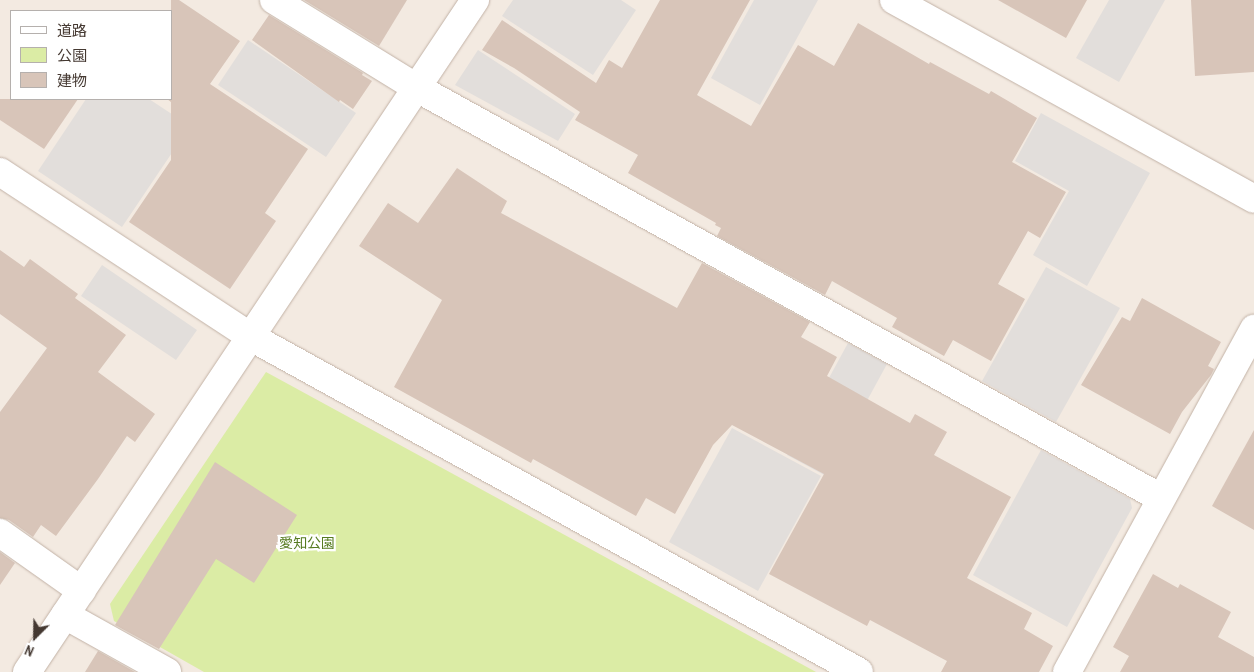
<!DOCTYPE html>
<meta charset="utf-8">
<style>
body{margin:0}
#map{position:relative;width:1254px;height:672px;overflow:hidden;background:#f3eae1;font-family:"Archivo Narrow","Noto Sans JP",sans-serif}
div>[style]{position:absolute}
.green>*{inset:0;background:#dbeca5}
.parking>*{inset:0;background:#e2dedb}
.building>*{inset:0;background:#d8c5b9}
.roads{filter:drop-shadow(0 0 1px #c2b2a6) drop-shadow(0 0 1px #c2b2a6)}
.minor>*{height:28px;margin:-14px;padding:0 14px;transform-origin:14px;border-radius:14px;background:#fff}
.tertiary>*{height:28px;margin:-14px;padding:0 14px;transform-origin:14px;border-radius:14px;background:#fff}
span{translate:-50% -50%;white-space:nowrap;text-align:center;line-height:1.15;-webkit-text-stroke:4.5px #fff;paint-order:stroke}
.park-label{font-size:14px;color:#567b20}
.legend{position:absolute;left:10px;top:10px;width:162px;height:90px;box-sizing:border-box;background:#fff;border:1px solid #b5b0ad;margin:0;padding:6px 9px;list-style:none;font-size:15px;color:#453932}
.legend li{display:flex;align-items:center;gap:10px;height:25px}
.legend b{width:25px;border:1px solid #b5b0ad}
.north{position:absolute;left:10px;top:612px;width:50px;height:50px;-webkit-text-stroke:4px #fff;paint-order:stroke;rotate:203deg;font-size:14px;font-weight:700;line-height:20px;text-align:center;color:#453932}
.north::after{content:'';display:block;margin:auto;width:18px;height:22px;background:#453932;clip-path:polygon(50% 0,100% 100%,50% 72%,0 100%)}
</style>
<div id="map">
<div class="green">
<i style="clip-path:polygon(266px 372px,816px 672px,204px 672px,114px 621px,110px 604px)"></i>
</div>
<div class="parking">
<i style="clip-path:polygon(513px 0,621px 0,636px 10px,593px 75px,502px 16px)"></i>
<i style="clip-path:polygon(754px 0,818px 0,760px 105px,711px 78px)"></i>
<i style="clip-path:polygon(1109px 0,1165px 0,1119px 82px,1076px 58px)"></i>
<i style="clip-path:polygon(248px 40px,356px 113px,326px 157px,218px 85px)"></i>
<i style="clip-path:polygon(478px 50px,575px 114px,558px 141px,455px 85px)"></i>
<i style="clip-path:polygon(86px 99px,149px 99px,190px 126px,122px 227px,38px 171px)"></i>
<i style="clip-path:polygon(1041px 113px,1150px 173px,1087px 286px,1033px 255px,1069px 191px,1015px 161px)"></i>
<i style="clip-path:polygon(102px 265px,197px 330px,176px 360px,81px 296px)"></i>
<i style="clip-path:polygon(1046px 267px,1120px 308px,1056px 422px,982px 381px)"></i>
<i style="clip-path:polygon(848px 343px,887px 364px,826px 476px,787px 455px)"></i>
<i style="clip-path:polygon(732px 428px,821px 476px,758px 591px,669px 542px)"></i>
<i style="clip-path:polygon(1041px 450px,1130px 499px,1132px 508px,1067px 627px,973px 575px)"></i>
</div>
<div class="building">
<i style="clip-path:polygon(171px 0,179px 0,240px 41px,210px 84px,308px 149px,265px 213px,276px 221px,230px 289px,129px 222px,171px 160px,171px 102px,167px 99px,171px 99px)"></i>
<i style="clip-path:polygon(304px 0,407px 0,379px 46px)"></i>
<i style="clip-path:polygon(660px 0,750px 0,697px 95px,751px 126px,798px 45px,834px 66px,858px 23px,929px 64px,930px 62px,989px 94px,991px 91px,1037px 118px,1012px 162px,1066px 192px,1040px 238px,1028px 231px,998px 284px,1025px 299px,991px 361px,953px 340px,944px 356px,892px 327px,897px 318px,832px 281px,825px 295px,717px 236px,721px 228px,715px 225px,716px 223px,628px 173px,638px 155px,575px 120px,580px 112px,514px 68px,482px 50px,502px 20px,596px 83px,609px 60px,622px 68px)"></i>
<i style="clip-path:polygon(998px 0,1087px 0,1066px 38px)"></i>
<i style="clip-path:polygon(1191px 0,1254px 0,1254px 72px,1195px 76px)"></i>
<i style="clip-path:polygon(269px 15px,363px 73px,362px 75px,372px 81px,353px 109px,340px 100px,339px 102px,252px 40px)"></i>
<i style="clip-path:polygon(0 99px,78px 99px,44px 149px,0 120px)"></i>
<i style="clip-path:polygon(457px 168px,507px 201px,501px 213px,677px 308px,702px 263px,810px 322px,801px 337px,837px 357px,827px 376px,910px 423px,915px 414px,947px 432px,934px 455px,1011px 497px,967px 578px,1032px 613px,1024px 629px,1053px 646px,1039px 672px,941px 672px,947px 661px,870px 620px,867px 626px,769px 574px,824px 474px,732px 425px,713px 445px,675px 514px,646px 498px,636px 516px,533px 459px,531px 463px,394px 387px,442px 300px,359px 246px,388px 203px,418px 223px)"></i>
<i style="clip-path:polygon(0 250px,24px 267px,30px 259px,78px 294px,75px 298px,126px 335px,98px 372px,155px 414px,135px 442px,127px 436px,98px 479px,56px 536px,41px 525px,33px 537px,9px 520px,0 518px,0 412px,47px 348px,0 314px)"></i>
<i style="clip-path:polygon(1142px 298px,1221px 342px,1208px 366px,1214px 369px,1211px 375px,1182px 412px,1170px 434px,1081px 385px,1122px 317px,1130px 321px)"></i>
<i style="clip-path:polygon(1254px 430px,1254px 530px,1212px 506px)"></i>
<i style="clip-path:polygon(215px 462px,297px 515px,254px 583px,216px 559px,159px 649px,115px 625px)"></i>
<i style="clip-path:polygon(0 552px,15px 563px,0 585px)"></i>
<i style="clip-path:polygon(1153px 574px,1178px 588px,1180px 584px,1231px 612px,1218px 637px,1254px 657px,1254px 672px,1120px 672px,1129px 656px,1113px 647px)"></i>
<i style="clip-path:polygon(98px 651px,135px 672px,85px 672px)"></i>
</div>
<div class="roads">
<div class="minor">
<i style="left:274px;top:0;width:168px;rotate:31.6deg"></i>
<i style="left:417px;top:88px;width:849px;rotate:28.86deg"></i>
<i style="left:0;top:172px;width:300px;rotate:33.3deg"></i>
<i style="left:251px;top:337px;width:694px;rotate:28.85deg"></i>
<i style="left:0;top:533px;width:100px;rotate:35.3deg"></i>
<i style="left:65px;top:615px;width:117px;rotate:29.2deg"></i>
<i style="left:1067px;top:672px;width:391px;rotate:-61.4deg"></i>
</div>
<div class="tertiary">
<i style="left:894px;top:0;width:411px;rotate:28.9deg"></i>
<i style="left:27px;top:672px;width:808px;rotate:-56.31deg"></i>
</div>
</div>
<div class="park-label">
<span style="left:307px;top:543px">愛知公園</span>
</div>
<ul class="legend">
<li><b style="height:6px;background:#fff"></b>道路</li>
<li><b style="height:14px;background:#dbeca5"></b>公園</li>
<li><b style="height:14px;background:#d8c5b9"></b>建物</li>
</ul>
<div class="north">N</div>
</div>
